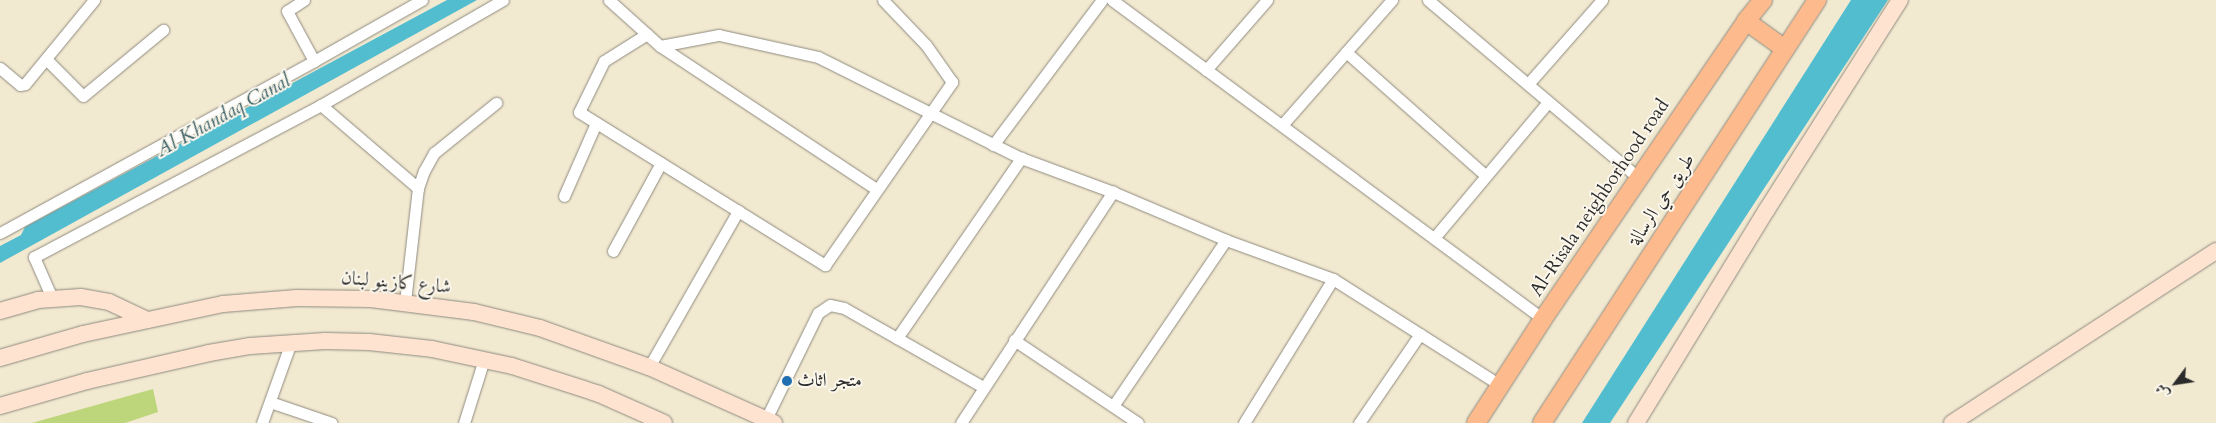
<!DOCTYPE html>
<meta charset="utf-8">
<style>
body{margin:0}
#map{position:relative;width:2216px;height:423px;overflow:hidden;background:#f2e9d1;font-family:Cardo,Amiri,serif}
div>[style]{position:absolute}
.green>*{inset:0;background:#bed67b}
.water>*{inset:0;background:#53bdd0}
.roads{filter:drop-shadow(0 0 1px #8e8a7e) drop-shadow(0 0 1px #8e8a7e)}
.street>*{height:11px;margin:-5.5px;padding:0 5.5px;transform-origin:5.5px;border-radius:5.5px;background:#fff}
.secondary>*{height:16px;margin:-8px;padding:0 8px;transform-origin:8px;border-radius:8px;background:#fee3d1}
.primary>*{height:18px;margin:-9px;padding:0 9px;transform-origin:9px;border-radius:9px;background:#fcba8d}
.dots>*{width:14px;height:14px;translate:-50% -50%;box-sizing:border-box;border:2px solid #fbf7ec;border-radius:50%}
span{translate:-50% -50%;white-space:nowrap;text-align:center;line-height:1.15;-webkit-text-stroke:4px #fbf7ec;paint-order:stroke}
.street-label{font-size:19px;color:#2b2b2b}
.poi-label{font-size:19px;color:#2b2b2b}
.left{translate:0 -50%;text-align:left}
.water-label{font-size:20px;color:#395e65;font-style:italic}
.north{position:absolute;left:2151px;top:358px;width:50px;height:50px;-webkit-text-stroke:4px #fbf7ec;paint-order:stroke;rotate:239deg;font-size:14px;font-weight:700;line-height:20px;text-align:center;color:#2b2b2b}
.north::after{content:'';display:block;margin:auto;width:18px;height:22px;background:#2b2b2b;clip-path:polygon(50% 0,100% 100%,50% 72%,0 100%)}
</style>
<div id="map">
<div class="green">
<i style="clip-path:polygon(153px 389px,158px 412px,125px 423px,32px 423px)"></i>
</div>
<div class="water">
<i style="clip-path:polygon(447px 0,477px 0,0 263px,0 246px,21px 235px,25px 227px)"></i>
<i style="clip-path:polygon(1851px 0,1888px 0,1610px 423px,1582px 423px)"></i>
</div>
<div class="roads">
<div class="street">
<i style="left:304px;top:0;width:20px;rotate:147deg"></i>
<i style="left:287px;top:11px;width:57px;rotate:61.6deg"></i>
<i style="left:609px;top:0;width:69px;rotate:42deg"></i>
<i style="left:660px;top:46px;width:259px;rotate:33.5deg"></i>
<i style="left:1112px;top:0;width:536px;rotate:36.51deg"></i>
<i style="left:1428px;top:0;width:277px;rotate:40.2deg"></i>
<i style="left:647px;top:34px;width:51px;rotate:147.9deg"></i>
<i style="left:604px;top:61px;width:57px;rotate:116.1deg"></i>
<i style="left:579px;top:112px;width:290px;rotate:31.9deg"></i>
<i style="left:825px;top:265px;width:223px;rotate:-55.2deg"></i>
<i style="left:952px;top:82px;width:45px;rotate:-125.1deg"></i>
<i style="left:926px;top:45px;width:62px;rotate:-133.7deg"></i>
<i style="left:660px;top:46px;width:60px;rotate:-10.6deg"></i>
<i style="left:719px;top:35px;width:101px;rotate:12.5deg"></i>
<i style="left:818px;top:57px;width:227px;rotate:26.5deg"></i>
<i style="left:1021px;top:158px;width:98px;rotate:20.3deg"></i>
<i style="left:1113px;top:192px;width:123px;rotate:23deg"></i>
<i style="left:1226px;top:240px;width:114px;rotate:20deg"></i>
<i style="left:1333px;top:279px;width:198px;rotate:32.4deg"></i>
<i style="left:1346px;top:52px;width:186px;rotate:41.5deg"></i>
<i style="left:46px;top:59px;width:52px;rotate:45deg"></i>
<i style="left:83px;top:96px;width:104px;rotate:-39.5deg"></i>
<i style="left:0;top:68px;width:26px;rotate:40deg"></i>
<i style="left:20px;top:85px;width:5px;rotate:-11deg"></i>
<i style="left:25px;top:84px;width:109px;rotate:-50.6deg"></i>
<i style="left:1206px;top:70px;width:93px;rotate:-48.9deg"></i>
<i style="left:1528px;top:84px;width:112px;rotate:-48.6deg"></i>
<i style="left:321px;top:105px;width:128px;rotate:40.6deg"></i>
<i style="left:1282px;top:125px;width:167px;rotate:-48.7deg"></i>
<i style="left:993px;top:145px;width:181px;rotate:-53.1deg"></i>
<i style="left:564px;top:196px;width:80px;rotate:-66.3deg"></i>
<i style="left:0;top:233px;width:358px;rotate:-28.7deg"></i>
<i style="left:314px;top:61px;width:124px;rotate:-29.5deg"></i>
<i style="left:1434px;top:238px;width:177px;rotate:-50deg"></i>
<i style="left:613px;top:251px;width:100px;rotate:-61.4deg"></i>
<i style="left:52px;top:298px;width:45px;rotate:-113.7deg"></i>
<i style="left:34px;top:257px;width:325px;rotate:-27.9deg"></i>
<i style="left:321px;top:105px;width:210px;rotate:-30deg"></i>
<i style="left:405px;top:302px;width:115px;rotate:-83.5deg"></i>
<i style="left:418px;top:188px;width:18px;rotate:-71deg"></i>
<i style="left:424px;top:171px;width:21px;rotate:-61deg"></i>
<i style="left:434px;top:153px;width:80px;rotate:-38.9deg"></i>
<i style="left:897px;top:338px;width:219px;rotate:-55.4deg"></i>
<i style="left:1014px;top:340px;width:149px;rotate:33.8deg"></i>
<i style="left:649px;top:367px;width:180px;rotate:-60.3deg"></i>
<i style="left:270px;top:402px;width:65px;rotate:18.7deg"></i>
<i style="left:1113px;top:406px;width:201px;rotate:-55.8deg"></i>
<i style="left:766px;top:419px;width:118px;rotate:-63.9deg"></i>
<i style="left:818px;top:313px;width:14px;rotate:-34deg"></i>
<i style="left:830px;top:305px;width:14px;rotate:12deg"></i>
<i style="left:844px;top:308px;width:160px;rotate:29.6deg"></i>
<i style="left:262px;top:423px;width:86px;rotate:-70.3deg"></i>
<i style="left:464px;top:423px;width:67px;rotate:-72.6deg"></i>
<i style="left:961px;top:423px;width:277px;rotate:-56.7deg"></i>
<i style="left:1244px;top:423px;width:169px;rotate:-58.3deg"></i>
<i style="left:1359px;top:423px;width:108px;rotate:-55.6deg"></i>
</div>
<div class="secondary">
<i style="left:0;top:311px;width:40px;rotate:-16deg"></i>
<i style="left:38px;top:300px;width:43px;rotate:-4deg"></i>
<i style="left:81px;top:297px;width:28px;rotate:10deg"></i>
<i style="left:109px;top:302px;width:42px;rotate:25.3deg"></i>
<i style="left:0;top:358px;width:86px;rotate:-16.1deg"></i>
<i style="left:83px;top:334px;width:143px;rotate:-12.1deg"></i>
<i style="left:223px;top:304px;width:74px;rotate:-4.6deg"></i>
<i style="left:297px;top:298px;width:74px;rotate:0.8deg"></i>
<i style="left:371px;top:299px;width:104px;rotate:7.2deg"></i>
<i style="left:474px;top:312px;width:68px;rotate:13.6deg"></i>
<i style="left:540px;top:328px;width:116px;rotate:19.7deg"></i>
<i style="left:649px;top:367px;width:137px;rotate:24.1deg"></i>
<i style="left:0;top:406px;width:91px;rotate:-16deg"></i>
<i style="left:87px;top:381px;width:125px;rotate:-12.9deg"></i>
<i style="left:209px;top:353px;width:42px;rotate:-9.7deg"></i>
<i style="left:250px;top:346px;width:75px;rotate:-3.8deg"></i>
<i style="left:325px;top:341px;width:44px;rotate:1.3deg"></i>
<i style="left:369px;top:342px;width:63px;rotate:6.3deg"></i>
<i style="left:432px;top:349px;width:82px;rotate:12deg"></i>
<i style="left:512px;top:366px;width:91px;rotate:17.8deg"></i>
<i style="left:599px;top:394px;width:71px;rotate:24deg"></i>
<i style="left:1636px;top:423px;width:249px;rotate:-58.5deg"></i>
<i style="left:1766px;top:211px;width:250px;rotate:-57.6deg"></i>
<i style="left:1952px;top:423px;width:315px;rotate:-33.1deg"></i>
</div>
<div class="primary">
<i style="left:1746px;top:21px;width:48px;rotate:35.7deg"></i>
<i style="left:1476px;top:423px;width:124px;rotate:-57.2deg"></i>
<i style="left:1543px;top:319px;width:361px;rotate:-55.7deg"></i>
<i style="left:1746px;top:21px;width:27px;rotate:-51deg"></i>
<i style="left:1542px;top:423px;width:505px;rotate:-56.97deg"></i>
</div>
</div>
<div class="dots">
<i style="left:787px;top:381px;background:#1f6fb2"></i>
</div>
<div class="street-label">
<span style="left:1600px;top:198px;rotate:-56deg">Al-Risala neighborhood road</span>
<span style="left:1662px;top:200px;rotate:-57deg">طريق حي الرسالة</span>
<span style="left:396px;top:283px;rotate:5deg">شارع كازينو لبنان</span>
</div>
<div class="poi-label">
<span class="left" style="left:797px;top:381px">متجر اثاث</span>
</div>
<div class="water-label">
<span style="left:223px;top:115px;rotate:-29deg">Al Khandaq Canal</span>
</div>
<div class="north">ش</div>
</div>
